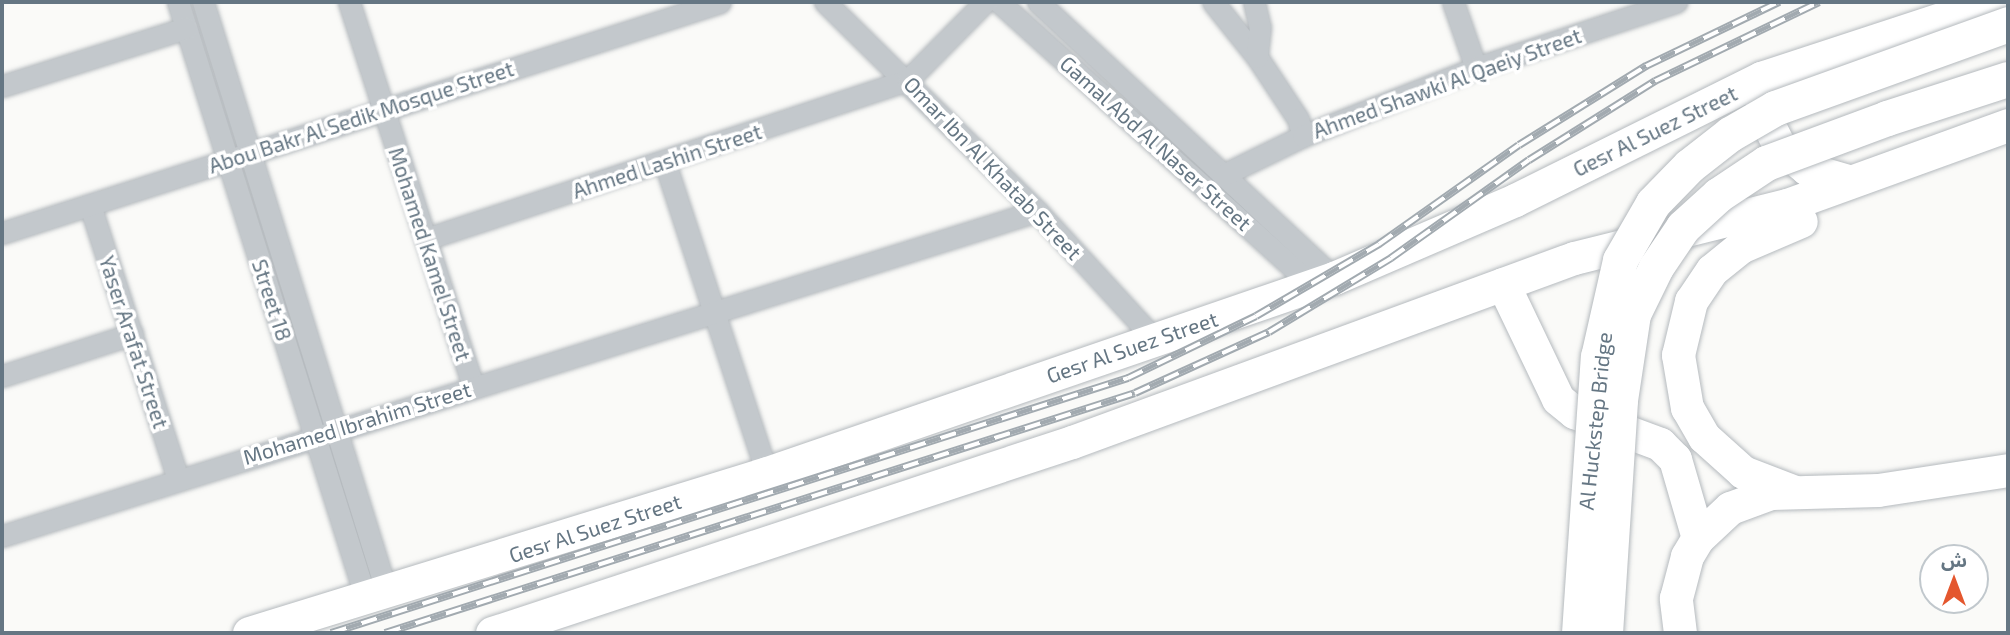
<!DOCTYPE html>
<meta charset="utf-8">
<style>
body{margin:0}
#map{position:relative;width:2010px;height:635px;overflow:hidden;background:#fafaf8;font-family:"Exo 2","Noto Sans Arabic",sans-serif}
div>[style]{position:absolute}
.roads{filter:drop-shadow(0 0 2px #b5babe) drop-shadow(0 0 2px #b5babe)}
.minor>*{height:21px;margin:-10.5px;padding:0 10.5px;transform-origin:10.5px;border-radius:10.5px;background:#c3c8cc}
.primary>*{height:33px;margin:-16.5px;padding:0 16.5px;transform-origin:16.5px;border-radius:16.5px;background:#fff}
.rail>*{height:8px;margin-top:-4px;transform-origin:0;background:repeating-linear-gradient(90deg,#fff 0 16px,#a2aab0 0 32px);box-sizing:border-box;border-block:2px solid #a2aab0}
.bridges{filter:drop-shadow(0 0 2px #b4b9bd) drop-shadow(0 0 2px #b4b9bd)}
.trunk-bridge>*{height:35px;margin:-17.5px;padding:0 17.5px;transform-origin:17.5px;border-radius:17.5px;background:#fff}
span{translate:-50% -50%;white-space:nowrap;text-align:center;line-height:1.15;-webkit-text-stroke:7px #fff;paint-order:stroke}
.street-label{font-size:21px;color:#657683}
.frame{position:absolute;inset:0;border:4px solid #657683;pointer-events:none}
.north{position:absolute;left:1919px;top:544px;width:70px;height:70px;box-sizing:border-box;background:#fff;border:2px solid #c1c8cd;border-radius:50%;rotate:0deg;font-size:19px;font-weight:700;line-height:28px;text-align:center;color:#657683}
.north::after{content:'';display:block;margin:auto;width:24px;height:32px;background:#e4572e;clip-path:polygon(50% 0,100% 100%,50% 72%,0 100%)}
</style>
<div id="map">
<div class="roads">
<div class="minor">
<i style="left:178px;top:2px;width:626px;rotate:72.52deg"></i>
<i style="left:203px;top:2px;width:619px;rotate:72.71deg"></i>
<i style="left:349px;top:2px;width:404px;rotate:72.1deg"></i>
<i style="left:825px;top:2px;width:298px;rotate:44.6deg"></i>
<i style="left:1037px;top:211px;width:175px;rotate:47.5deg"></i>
<i style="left:999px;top:2px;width:422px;rotate:42.1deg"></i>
<i style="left:1038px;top:2px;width:405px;rotate:43deg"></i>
<i style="left:1213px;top:2px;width:70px;rotate:51.3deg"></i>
<i style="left:1257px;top:57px;width:74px;rotate:56.5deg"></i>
<i style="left:1298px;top:119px;width:18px;rotate:74deg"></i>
<i style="left:1254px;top:2px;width:26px;rotate:77deg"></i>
<i style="left:1260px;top:27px;width:30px;rotate:96deg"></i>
<i style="left:1453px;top:2px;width:70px;rotate:70.8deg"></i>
<i style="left:2px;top:86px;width:193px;rotate:-17.5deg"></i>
<i style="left:665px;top:163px;width:326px;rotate:71.8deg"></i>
<i style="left:1223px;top:175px;width:89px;rotate:-26deg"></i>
<i style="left:1303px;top:136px;width:186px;rotate:-21.5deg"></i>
<i style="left:1476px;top:68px;width:211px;rotate:-18.3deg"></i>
<i style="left:90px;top:205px;width:288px;rotate:72.2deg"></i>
<i style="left:2px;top:233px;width:754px;rotate:-17.83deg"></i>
<i style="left:426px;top:239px;width:508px;rotate:-18.26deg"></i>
<i style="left:908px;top:80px;width:110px;rotate:-45.4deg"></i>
<i style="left:2px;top:376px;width:137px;rotate:-17.9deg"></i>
<i style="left:2px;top:536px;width:1085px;rotate:-17.43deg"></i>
</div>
<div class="primary">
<i style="left:1760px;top:88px;width:26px;rotate:83deg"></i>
<i style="left:1763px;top:114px;width:36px;rotate:63deg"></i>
<i style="left:1779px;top:146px;width:36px;rotate:39deg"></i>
<i style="left:1807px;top:169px;width:43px;rotate:16.3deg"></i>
<i style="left:1503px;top:284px;width:127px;rotate:64.4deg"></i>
<i style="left:1558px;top:399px;width:21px;rotate:39deg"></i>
<i style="left:1574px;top:412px;width:92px;rotate:20.4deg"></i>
<i style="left:1660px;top:444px;width:21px;rotate:45deg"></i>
<i style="left:1675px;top:459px;width:82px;rotate:73.8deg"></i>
<i style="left:1792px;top:491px;width:53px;rotate:-158.8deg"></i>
<i style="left:1743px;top:472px;width:52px;rotate:-138.1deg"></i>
<i style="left:1704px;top:437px;width:34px;rotate:-120deg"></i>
<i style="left:1687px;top:408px;width:54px;rotate:-99.6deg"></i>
<i style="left:1678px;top:355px;width:56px;rotate:-76.5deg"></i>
<i style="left:1691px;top:301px;width:37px;rotate:-56deg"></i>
<i style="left:1712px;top:270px;width:36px;rotate:-39deg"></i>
<i style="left:1740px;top:247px;width:66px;rotate:-23.1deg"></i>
<i style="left:249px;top:633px;width:542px;rotate:-17.16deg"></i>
<i style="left:767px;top:473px;width:600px;rotate:-18.98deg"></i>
<i style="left:1334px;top:278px;width:197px;rotate:-23.3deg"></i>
<i style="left:1515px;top:200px;width:275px;rotate:-26.4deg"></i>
<i style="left:1761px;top:78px;width:243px;rotate:-18.2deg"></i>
<i style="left:492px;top:633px;width:611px;rotate:-18.23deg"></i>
<i style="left:1072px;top:442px;width:535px;rotate:-20.13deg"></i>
<i style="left:1574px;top:258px;width:219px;rotate:-14deg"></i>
<i style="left:1787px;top:205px;width:235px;rotate:-19.9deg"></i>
<i style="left:1680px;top:633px;width:35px;rotate:-97deg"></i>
<i style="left:1676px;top:598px;width:43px;rotate:-75.3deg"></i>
<i style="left:1687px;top:556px;width:21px;rotate:-59deg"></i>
<i style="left:1698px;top:538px;width:44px;rotate:-43.2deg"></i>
<i style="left:1730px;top:508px;width:44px;rotate:-20.1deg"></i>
<i style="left:1771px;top:493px;width:107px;rotate:-1.6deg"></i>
<i style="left:1878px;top:490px;width:132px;rotate:-8.7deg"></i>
</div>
</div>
<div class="rail">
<i style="left:331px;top:633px;width:837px;rotate:-17.74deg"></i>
<i style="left:1128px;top:378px;width:142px;rotate:-25.8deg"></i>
<i style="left:1256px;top:316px;width:143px;rotate:-30.3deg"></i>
<i style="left:1379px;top:244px;width:171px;rotate:-35.3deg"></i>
<i style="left:1519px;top:145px;width:150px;rotate:-31.9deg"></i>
<i style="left:1646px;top:66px;width:148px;rotate:-25.7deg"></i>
<i style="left:385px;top:633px;width:787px;rotate:-17.74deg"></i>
<i style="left:1135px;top:393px;width:147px;rotate:-24.5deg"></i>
<i style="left:1269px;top:332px;width:143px;rotate:-31.2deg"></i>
<i style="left:1391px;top:258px;width:169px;rotate:-35.4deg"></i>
<i style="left:1529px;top:160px;width:149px;rotate:-32.1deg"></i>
<i style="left:1655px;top:81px;width:182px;rotate:-25.7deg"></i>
</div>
<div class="bridges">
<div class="trunk-bridge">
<i style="left:1579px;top:633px;width:277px;rotate:-86.1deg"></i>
<i style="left:1598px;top:357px;width:99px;rotate:-77.2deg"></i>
<i style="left:1620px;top:260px;width:66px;rotate:-59.9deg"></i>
<i style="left:1653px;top:203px;width:52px;rotate:-45.8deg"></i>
<i style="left:1689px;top:166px;width:52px;rotate:-38deg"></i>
<i style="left:1730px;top:134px;width:52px;rotate:-30deg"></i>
<i style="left:1775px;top:108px;width:248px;rotate:-19.8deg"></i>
<i style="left:1605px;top:633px;width:233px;rotate:-86.3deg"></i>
<i style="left:1620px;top:400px;width:87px;rotate:-81.4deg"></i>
<i style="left:1633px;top:314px;width:52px;rotate:-63.9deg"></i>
<i style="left:1656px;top:267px;width:48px;rotate:-56deg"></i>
<i style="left:1683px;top:227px;width:47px;rotate:-42.4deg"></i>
<i style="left:1718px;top:195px;width:58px;rotate:-33.7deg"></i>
<i style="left:1766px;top:163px;width:129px;rotate:-20.4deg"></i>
<i style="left:1887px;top:118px;width:127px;rotate:-17.9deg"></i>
</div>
</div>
<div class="street-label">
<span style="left:1447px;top:83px;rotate:-20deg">Ahmed Shawki Al Qaeiy Street</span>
<span style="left:361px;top:117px;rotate:-18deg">Abou Bakr Al Sedik Mosque Street</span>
<span style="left:1655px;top:131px;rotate:-26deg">Gesr Al Suez Street</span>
<span style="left:1156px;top:143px;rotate:42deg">Gamal Abd Al Naser Street</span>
<span style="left:667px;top:161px;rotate:-18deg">Ahmed Lashin Street</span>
<span style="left:993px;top:168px;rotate:46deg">Omar Ibn Al Khatab Street</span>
<span style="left:430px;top:254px;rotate:72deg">Mohamed Kamel Street</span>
<span style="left:272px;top:300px;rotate:72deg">Street 18</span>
<span style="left:134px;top:342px;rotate:72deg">Yaser Arafat Street</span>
<span style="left:1132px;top:347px;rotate:-19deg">Gesr Al Suez Street</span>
<span style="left:1595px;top:421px;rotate:-84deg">Al Huckstep Bridge</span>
<span style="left:357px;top:423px;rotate:-17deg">Mohamed Ibrahim Street</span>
<span style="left:595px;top:528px;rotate:-18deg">Gesr Al Suez Street</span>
</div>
<div class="frame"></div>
<div class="north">ش</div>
</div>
